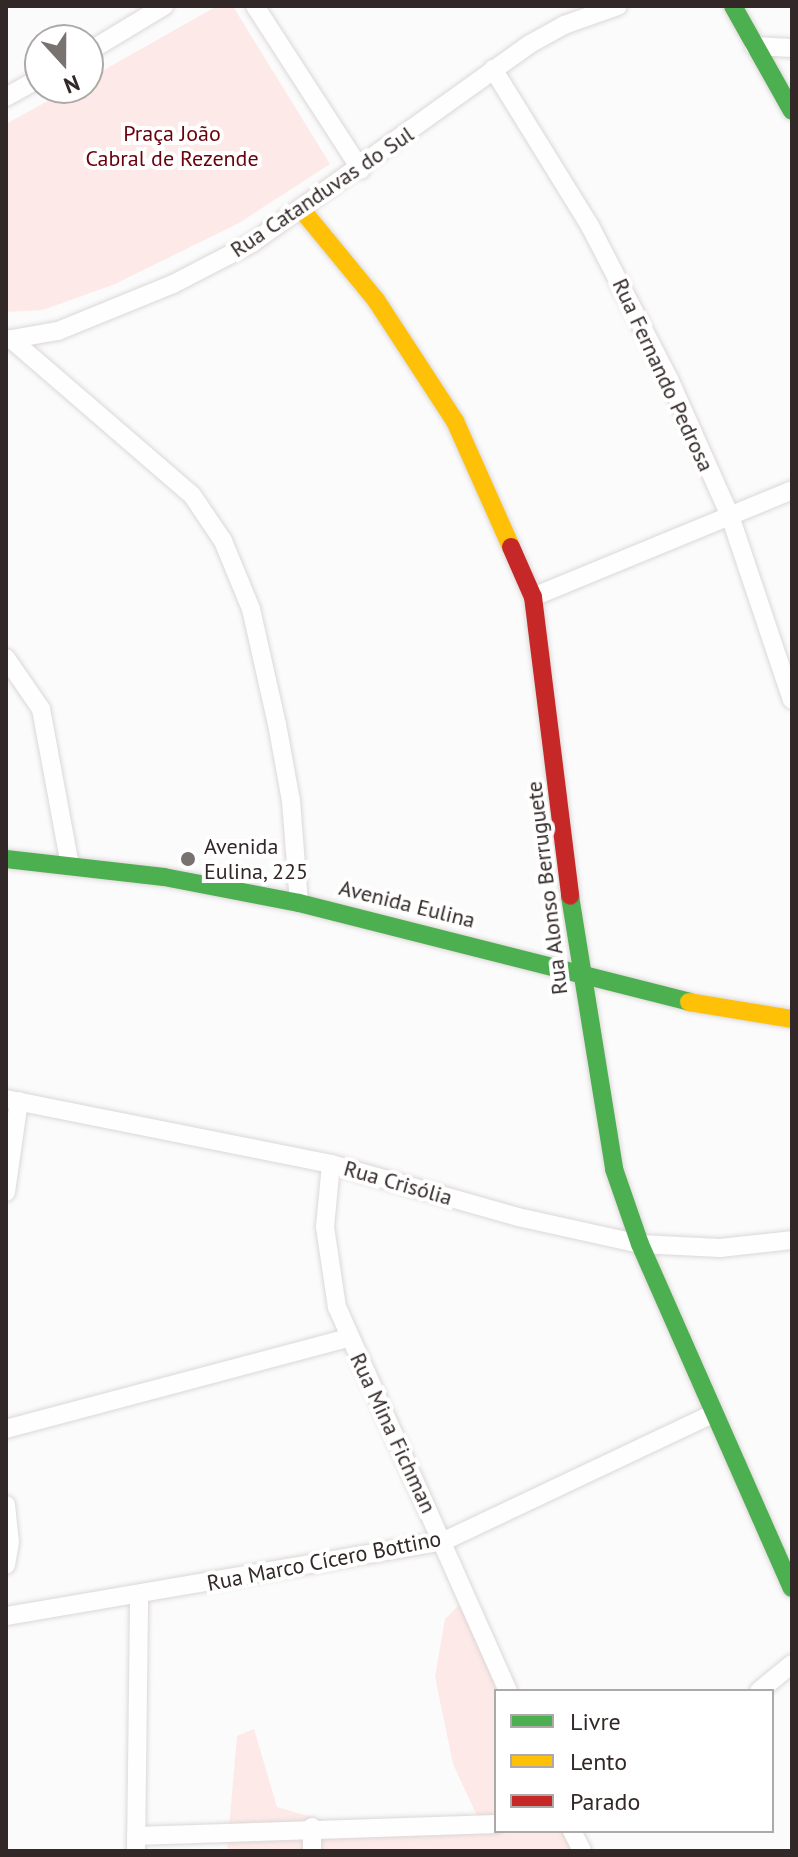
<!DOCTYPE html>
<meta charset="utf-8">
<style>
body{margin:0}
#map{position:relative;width:798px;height:1857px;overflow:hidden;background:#fbfbfb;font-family:"PT Sans",sans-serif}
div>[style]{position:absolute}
.green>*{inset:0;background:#fdeae8}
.roads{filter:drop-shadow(0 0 2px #dcd7d7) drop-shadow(0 0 2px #dcd7d7)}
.street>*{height:18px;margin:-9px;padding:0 9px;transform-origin:9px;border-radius:9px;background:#fefefe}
.fast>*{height:18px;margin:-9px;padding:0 9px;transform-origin:9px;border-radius:9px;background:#4caf50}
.slow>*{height:18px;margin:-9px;padding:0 9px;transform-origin:9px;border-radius:9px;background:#ffc107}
.jam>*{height:18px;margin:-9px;padding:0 9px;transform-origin:9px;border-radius:9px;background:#c62828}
.dots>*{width:22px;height:22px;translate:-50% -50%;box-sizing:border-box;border:4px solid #fff;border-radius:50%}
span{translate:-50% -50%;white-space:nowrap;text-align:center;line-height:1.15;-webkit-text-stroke:8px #fff;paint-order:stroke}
.park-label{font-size:22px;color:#69000a}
.street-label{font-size:22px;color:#322827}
.poi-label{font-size:22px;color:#322827}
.left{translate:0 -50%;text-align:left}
.frame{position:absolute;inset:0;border:8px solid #322827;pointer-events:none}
.legend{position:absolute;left:494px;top:1689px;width:280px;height:144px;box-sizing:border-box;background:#fff;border:2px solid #ada9a9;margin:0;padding:10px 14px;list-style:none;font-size:24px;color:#322827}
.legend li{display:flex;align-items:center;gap:16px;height:40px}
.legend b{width:40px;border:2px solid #ada9a9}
.north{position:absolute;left:24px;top:24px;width:80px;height:80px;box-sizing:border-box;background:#fff;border:2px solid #ada9a9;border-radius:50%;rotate:159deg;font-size:22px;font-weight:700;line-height:32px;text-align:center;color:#322827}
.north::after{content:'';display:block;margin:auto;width:28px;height:36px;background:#787271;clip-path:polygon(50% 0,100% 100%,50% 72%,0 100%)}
</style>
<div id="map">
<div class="green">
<i style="clip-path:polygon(217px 6px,234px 8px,330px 164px,239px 223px,115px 284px,43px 310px,6px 312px,6px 124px,71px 88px,88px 88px,88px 79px)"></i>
<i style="clip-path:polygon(462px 1602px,503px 1691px,496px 1691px,496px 1831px,570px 1831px,582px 1851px,227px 1851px,237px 1736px,254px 1729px,277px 1807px,325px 1821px,477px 1816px,453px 1764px,435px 1677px,445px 1619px)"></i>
</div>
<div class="roads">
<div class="street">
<i style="left:255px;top:6px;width:195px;rotate:57.1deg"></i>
<i style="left:754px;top:46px;width:38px;rotate:3deg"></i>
<i style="left:88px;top:52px;width:89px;rotate:-31.2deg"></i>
<i style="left:493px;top:69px;width:185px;rotate:58.3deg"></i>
<i style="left:590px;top:226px;width:172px;rotate:62.7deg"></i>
<i style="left:669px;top:379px;width:150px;rotate:66deg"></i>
<i style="left:730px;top:516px;width:194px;rotate:71.4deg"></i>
<i style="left:6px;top:97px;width:39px;rotate:-29deg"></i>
<i style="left:11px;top:339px;width:239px;rotate:40.8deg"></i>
<i style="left:192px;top:495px;width:55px;rotate:56deg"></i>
<i style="left:223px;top:541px;width:74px;rotate:67.6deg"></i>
<i style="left:251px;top:609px;width:118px;rotate:77.3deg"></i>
<i style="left:277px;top:724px;width:78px;rotate:79.7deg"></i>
<i style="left:291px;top:801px;width:102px;rotate:85.5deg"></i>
<i style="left:6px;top:340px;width:53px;rotate:-9.8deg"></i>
<i style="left:58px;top:331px;width:124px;rotate:-22.2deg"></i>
<i style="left:173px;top:284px;width:89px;rotate:-27.4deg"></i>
<i style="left:252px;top:243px;width:342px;rotate:-35.6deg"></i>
<i style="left:530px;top:44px;width:39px;rotate:-29deg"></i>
<i style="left:564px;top:25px;width:57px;rotate:-19.4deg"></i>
<i style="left:533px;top:597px;width:280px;rotate:-22.4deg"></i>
<i style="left:6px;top:658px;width:62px;rotate:55.5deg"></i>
<i style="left:41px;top:709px;width:160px;rotate:79.5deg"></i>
<i style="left:6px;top:1099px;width:331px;rotate:11.3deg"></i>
<i style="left:331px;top:1164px;width:194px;rotate:15.8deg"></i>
<i style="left:518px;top:1217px;width:125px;rotate:12.5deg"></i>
<i style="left:640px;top:1244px;width:80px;rotate:2.9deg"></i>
<i style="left:720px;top:1248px;width:72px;rotate:-6.3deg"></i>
<i style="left:331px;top:1164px;width:63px;rotate:95.4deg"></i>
<i style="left:325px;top:1227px;width:81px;rotate:81.5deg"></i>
<i style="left:337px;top:1307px;width:420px;rotate:66deg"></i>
<i style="left:6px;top:1192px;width:92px;rotate:-81.9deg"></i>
<i style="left:6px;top:1429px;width:355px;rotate:-14.9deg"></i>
<i style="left:6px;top:1505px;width:37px;rotate:84deg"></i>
<i style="left:10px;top:1542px;width:23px;rotate:100deg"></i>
<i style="left:6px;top:1616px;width:444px;rotate:-9.7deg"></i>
<i style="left:444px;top:1541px;width:297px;rotate:-25.3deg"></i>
<i style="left:759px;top:1691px;width:43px;rotate:-39.3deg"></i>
<i style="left:312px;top:1827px;width:24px;rotate:90deg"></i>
<i style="left:572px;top:1831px;width:22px;rotate:63deg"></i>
<i style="left:136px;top:1836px;width:360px;rotate:-1.9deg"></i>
<i style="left:136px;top:1851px;width:257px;rotate:-89.3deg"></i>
</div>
<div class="fast">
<i style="left:733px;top:6px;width:120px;rotate:60.7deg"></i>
<i style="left:6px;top:859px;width:159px;rotate:6.5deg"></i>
<i style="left:164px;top:877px;width:137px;rotate:10.9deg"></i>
<i style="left:299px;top:903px;width:402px;rotate:14.2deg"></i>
<i style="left:570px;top:896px;width:277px;rotate:80.8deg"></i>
<i style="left:614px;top:1169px;width:79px;rotate:70.9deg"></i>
<i style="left:640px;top:1244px;width:376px;rotate:66.2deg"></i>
</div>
<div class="slow">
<i style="left:302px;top:210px;width:117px;rotate:50.6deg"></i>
<i style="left:376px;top:300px;width:145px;rotate:56.9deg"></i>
<i style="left:455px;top:421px;width:138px;rotate:66deg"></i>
<i style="left:689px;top:1002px;width:104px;rotate:9.4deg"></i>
</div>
<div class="jam">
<i style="left:511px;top:547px;width:55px;rotate:66.3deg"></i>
<i style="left:533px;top:597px;width:301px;rotate:82.9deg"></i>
</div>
</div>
<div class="dots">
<i style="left:188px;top:859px;background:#787271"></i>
</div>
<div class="park-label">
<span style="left:172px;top:146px">Praça João<br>Cabral de Rezende</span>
</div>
<div class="street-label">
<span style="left:322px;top:192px;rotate:-34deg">Rua Catanduvas do Sul</span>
<span style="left:663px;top:375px;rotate:65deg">Rua Fernando Pedrosa</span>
<span style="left:547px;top:888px;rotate:-97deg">Rua Alonso Berruguete</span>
<span style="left:407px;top:904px;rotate:14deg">Avenida Eulina</span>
<span style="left:398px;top:1183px;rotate:16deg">Rua Crisólia</span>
<span style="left:393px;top:1433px;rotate:65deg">Rua Mina Fichman</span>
<span style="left:324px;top:1561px;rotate:-11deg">Rua Marco Cícero Bottino</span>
</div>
<div class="poi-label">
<span class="left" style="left:204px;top:859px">Avenida<br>Eulina, 225</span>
</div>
<div class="frame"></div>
<ul class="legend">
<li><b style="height:10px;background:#4caf50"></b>Livre</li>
<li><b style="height:10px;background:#ffc107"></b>Lento</li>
<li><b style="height:10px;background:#c62828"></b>Parado</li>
</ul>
<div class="north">N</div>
</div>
